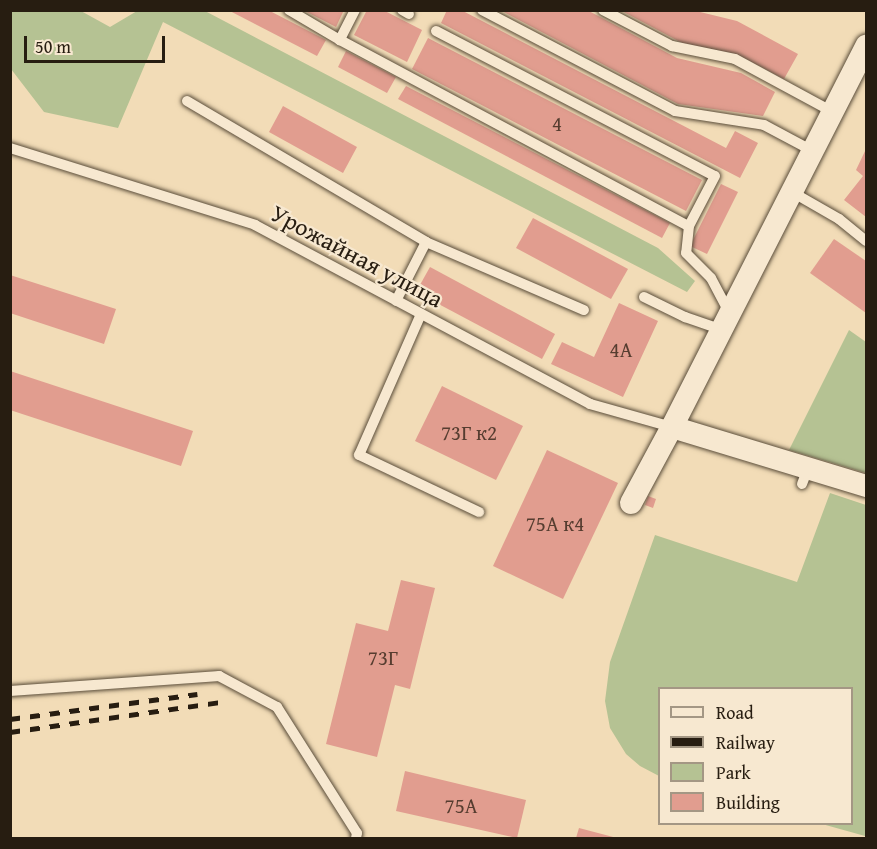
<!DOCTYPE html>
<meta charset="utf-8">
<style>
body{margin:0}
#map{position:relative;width:877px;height:849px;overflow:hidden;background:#f2dcb7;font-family:"Gentium Book Plus",serif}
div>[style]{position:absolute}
.green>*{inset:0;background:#b5c293}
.building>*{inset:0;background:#e19d8f}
.roads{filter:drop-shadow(0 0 2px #5a4d3a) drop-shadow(0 0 2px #5a4d3a)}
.lane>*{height:10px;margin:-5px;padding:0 5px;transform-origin:5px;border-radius:5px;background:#f7e8d0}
.street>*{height:22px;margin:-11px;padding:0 11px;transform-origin:11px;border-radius:11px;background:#f7e8d0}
.rail>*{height:4.5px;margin-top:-2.25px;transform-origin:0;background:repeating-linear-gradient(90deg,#271d11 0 10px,transparent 0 20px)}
span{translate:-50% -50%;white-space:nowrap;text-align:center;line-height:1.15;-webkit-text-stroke:4.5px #f7e8d0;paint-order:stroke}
.number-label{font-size:21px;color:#563d30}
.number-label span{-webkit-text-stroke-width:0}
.street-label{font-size:24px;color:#271d11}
.frame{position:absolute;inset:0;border:12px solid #271d11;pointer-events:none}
.legend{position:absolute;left:658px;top:687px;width:195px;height:138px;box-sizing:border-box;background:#f7e8d0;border:2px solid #a49784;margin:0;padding:8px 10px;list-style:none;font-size:18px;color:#271d11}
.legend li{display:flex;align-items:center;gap:12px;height:30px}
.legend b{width:30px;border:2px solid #a49784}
.scale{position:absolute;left:24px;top:36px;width:141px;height:27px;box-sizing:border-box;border:3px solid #271d11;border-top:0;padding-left:8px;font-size:18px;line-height:21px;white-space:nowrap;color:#271d11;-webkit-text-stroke:4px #f7e8d0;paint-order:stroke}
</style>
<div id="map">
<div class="green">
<i style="clip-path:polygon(11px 10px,81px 11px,110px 27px,137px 11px,205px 11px,658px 248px,695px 281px,687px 292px,163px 22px,118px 128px,44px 112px,11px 69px)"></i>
<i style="clip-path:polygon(849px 330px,866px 342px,866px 473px,789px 450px)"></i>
<i style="clip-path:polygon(830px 493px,866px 505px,865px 836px,822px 824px,852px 824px,852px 688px,660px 688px,659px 776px,640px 766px,626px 754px,610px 728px,605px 701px,610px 662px,655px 535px,797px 582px)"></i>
</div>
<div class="building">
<i style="clip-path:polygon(228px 10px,268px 10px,326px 40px,317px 56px)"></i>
<i style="clip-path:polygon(303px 10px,344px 10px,336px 27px)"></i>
<i style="clip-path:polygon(367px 10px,383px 10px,422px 30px,407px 62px,354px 35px)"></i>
<i style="clip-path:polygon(447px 10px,461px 10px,726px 148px,735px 131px,758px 143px,740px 178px,441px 23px)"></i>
<i style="clip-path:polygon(500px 10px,587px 10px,677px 58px,741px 73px,775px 92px,763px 116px,678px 104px)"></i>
<i style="clip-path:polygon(620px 10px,692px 10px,737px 21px,798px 54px,784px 79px,736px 54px,684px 44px)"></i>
<i style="clip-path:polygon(428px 38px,702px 180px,686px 211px,412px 69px)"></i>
<i style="clip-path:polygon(346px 51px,396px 77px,387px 93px,338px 67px)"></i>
<i style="clip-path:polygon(406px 86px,670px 223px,662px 238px,398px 99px)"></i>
<i style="clip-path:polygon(283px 106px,357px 147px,343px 173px,269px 132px)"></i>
<i style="clip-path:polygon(866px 149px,866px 217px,844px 200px,863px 176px,856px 170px)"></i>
<i style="clip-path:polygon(721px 184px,738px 192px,707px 254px,690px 246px)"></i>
<i style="clip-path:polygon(533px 218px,628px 269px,611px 299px,516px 248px)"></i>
<i style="clip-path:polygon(834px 239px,866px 261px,866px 313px,810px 273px)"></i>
<i style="clip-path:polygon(430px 267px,555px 334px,542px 359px,416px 292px)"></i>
<i style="clip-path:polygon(10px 275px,116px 309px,104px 344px,10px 313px)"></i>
<i style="clip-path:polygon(619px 303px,658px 321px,623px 397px,551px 364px,562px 342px,594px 357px)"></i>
<i style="clip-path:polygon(10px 371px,193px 431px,181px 466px,10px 410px)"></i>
<i style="clip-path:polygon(442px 386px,523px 426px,496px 480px,415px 441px)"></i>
<i style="clip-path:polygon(547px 450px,618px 483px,563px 599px,493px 566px)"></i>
<i style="clip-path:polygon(648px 496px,656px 499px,653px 508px,645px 505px)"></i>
<i style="clip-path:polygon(401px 580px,435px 588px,410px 689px,395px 685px,377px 757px,326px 744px,356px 623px,388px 631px)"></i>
<i style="clip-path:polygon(405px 771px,526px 800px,517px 838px,396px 811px)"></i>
<i style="clip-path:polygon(579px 828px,617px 838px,576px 838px)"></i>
</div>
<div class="roads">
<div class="lane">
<i style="left:289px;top:10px;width:59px;rotate:30.5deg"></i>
<i style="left:355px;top:10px;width:34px;rotate:117deg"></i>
<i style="left:340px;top:40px;width:395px;rotate:28.1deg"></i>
<i style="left:689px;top:226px;width:27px;rotate:96deg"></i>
<i style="left:686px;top:253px;width:35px;rotate:45deg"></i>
<i style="left:711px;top:278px;width:41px;rotate:62.2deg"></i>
<i style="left:402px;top:10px;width:8px;rotate:30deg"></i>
<i style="left:482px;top:10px;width:218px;rotate:27.6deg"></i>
<i style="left:675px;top:111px;width:90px;rotate:8.9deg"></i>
<i style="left:764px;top:125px;width:55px;rotate:28deg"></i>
<i style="left:603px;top:10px;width:78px;rotate:27.6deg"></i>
<i style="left:672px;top:46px;width:64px;rotate:11.7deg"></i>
<i style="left:735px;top:59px;width:111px;rotate:28.4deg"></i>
<i style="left:436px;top:31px;width:314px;rotate:27.5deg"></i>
<i style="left:715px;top:176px;width:56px;rotate:117.5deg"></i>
<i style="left:187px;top:101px;width:277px;rotate:30.5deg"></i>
<i style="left:426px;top:242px;width:66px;rotate:117deg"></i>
<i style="left:10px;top:148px;width:257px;rotate:17.4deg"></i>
<i style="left:255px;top:225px;width:380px;rotate:28.1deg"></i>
<i style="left:590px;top:404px;width:85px;rotate:15.7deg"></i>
<i style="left:792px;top:192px;width:54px;rotate:29.9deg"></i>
<i style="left:839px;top:219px;width:35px;rotate:39deg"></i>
<i style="left:426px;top:242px;width:172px;rotate:23.3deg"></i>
<i style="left:644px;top:297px;width:46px;rotate:26deg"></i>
<i style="left:685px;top:317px;width:39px;rotate:19deg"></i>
<i style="left:421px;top:314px;width:154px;rotate:113.7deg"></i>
<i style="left:359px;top:455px;width:133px;rotate:25.4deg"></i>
<i style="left:802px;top:484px;width:17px;rotate:-69deg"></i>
<i style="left:10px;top:691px;width:210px;rotate:-4.1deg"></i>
<i style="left:219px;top:676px;width:66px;rotate:28.1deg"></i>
<i style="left:277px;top:707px;width:149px;rotate:57.6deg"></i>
<i style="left:357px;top:833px;width:5px;rotate:101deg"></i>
</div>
<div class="street">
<i style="left:672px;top:427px;width:203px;rotate:16.9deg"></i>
<i style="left:631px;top:503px;width:86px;rotate:-61.7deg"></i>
<i style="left:672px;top:427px;width:428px;rotate:-63deg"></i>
</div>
</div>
<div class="rail">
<i style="left:10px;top:719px;width:189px;rotate:-7.6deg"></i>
<i style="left:10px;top:732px;width:219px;rotate:-8.1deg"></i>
</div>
<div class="number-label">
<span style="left:557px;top:124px">4</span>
<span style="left:621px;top:350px">4А</span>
<span style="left:469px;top:433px">73Г к2</span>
<span style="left:555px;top:524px">75А к4</span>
<span style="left:383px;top:658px">73Г</span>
<span style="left:461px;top:806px">75А</span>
</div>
<div class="street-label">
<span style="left:357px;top:256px;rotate:28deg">Урожайная улица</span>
</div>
<div class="frame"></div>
<ul class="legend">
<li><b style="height:8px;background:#f7e8d0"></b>Road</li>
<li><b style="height:8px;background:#271d11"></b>Railway</li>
<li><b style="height:16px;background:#b5c293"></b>Park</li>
<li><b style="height:16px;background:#e19d8f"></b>Building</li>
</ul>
<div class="scale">50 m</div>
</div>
